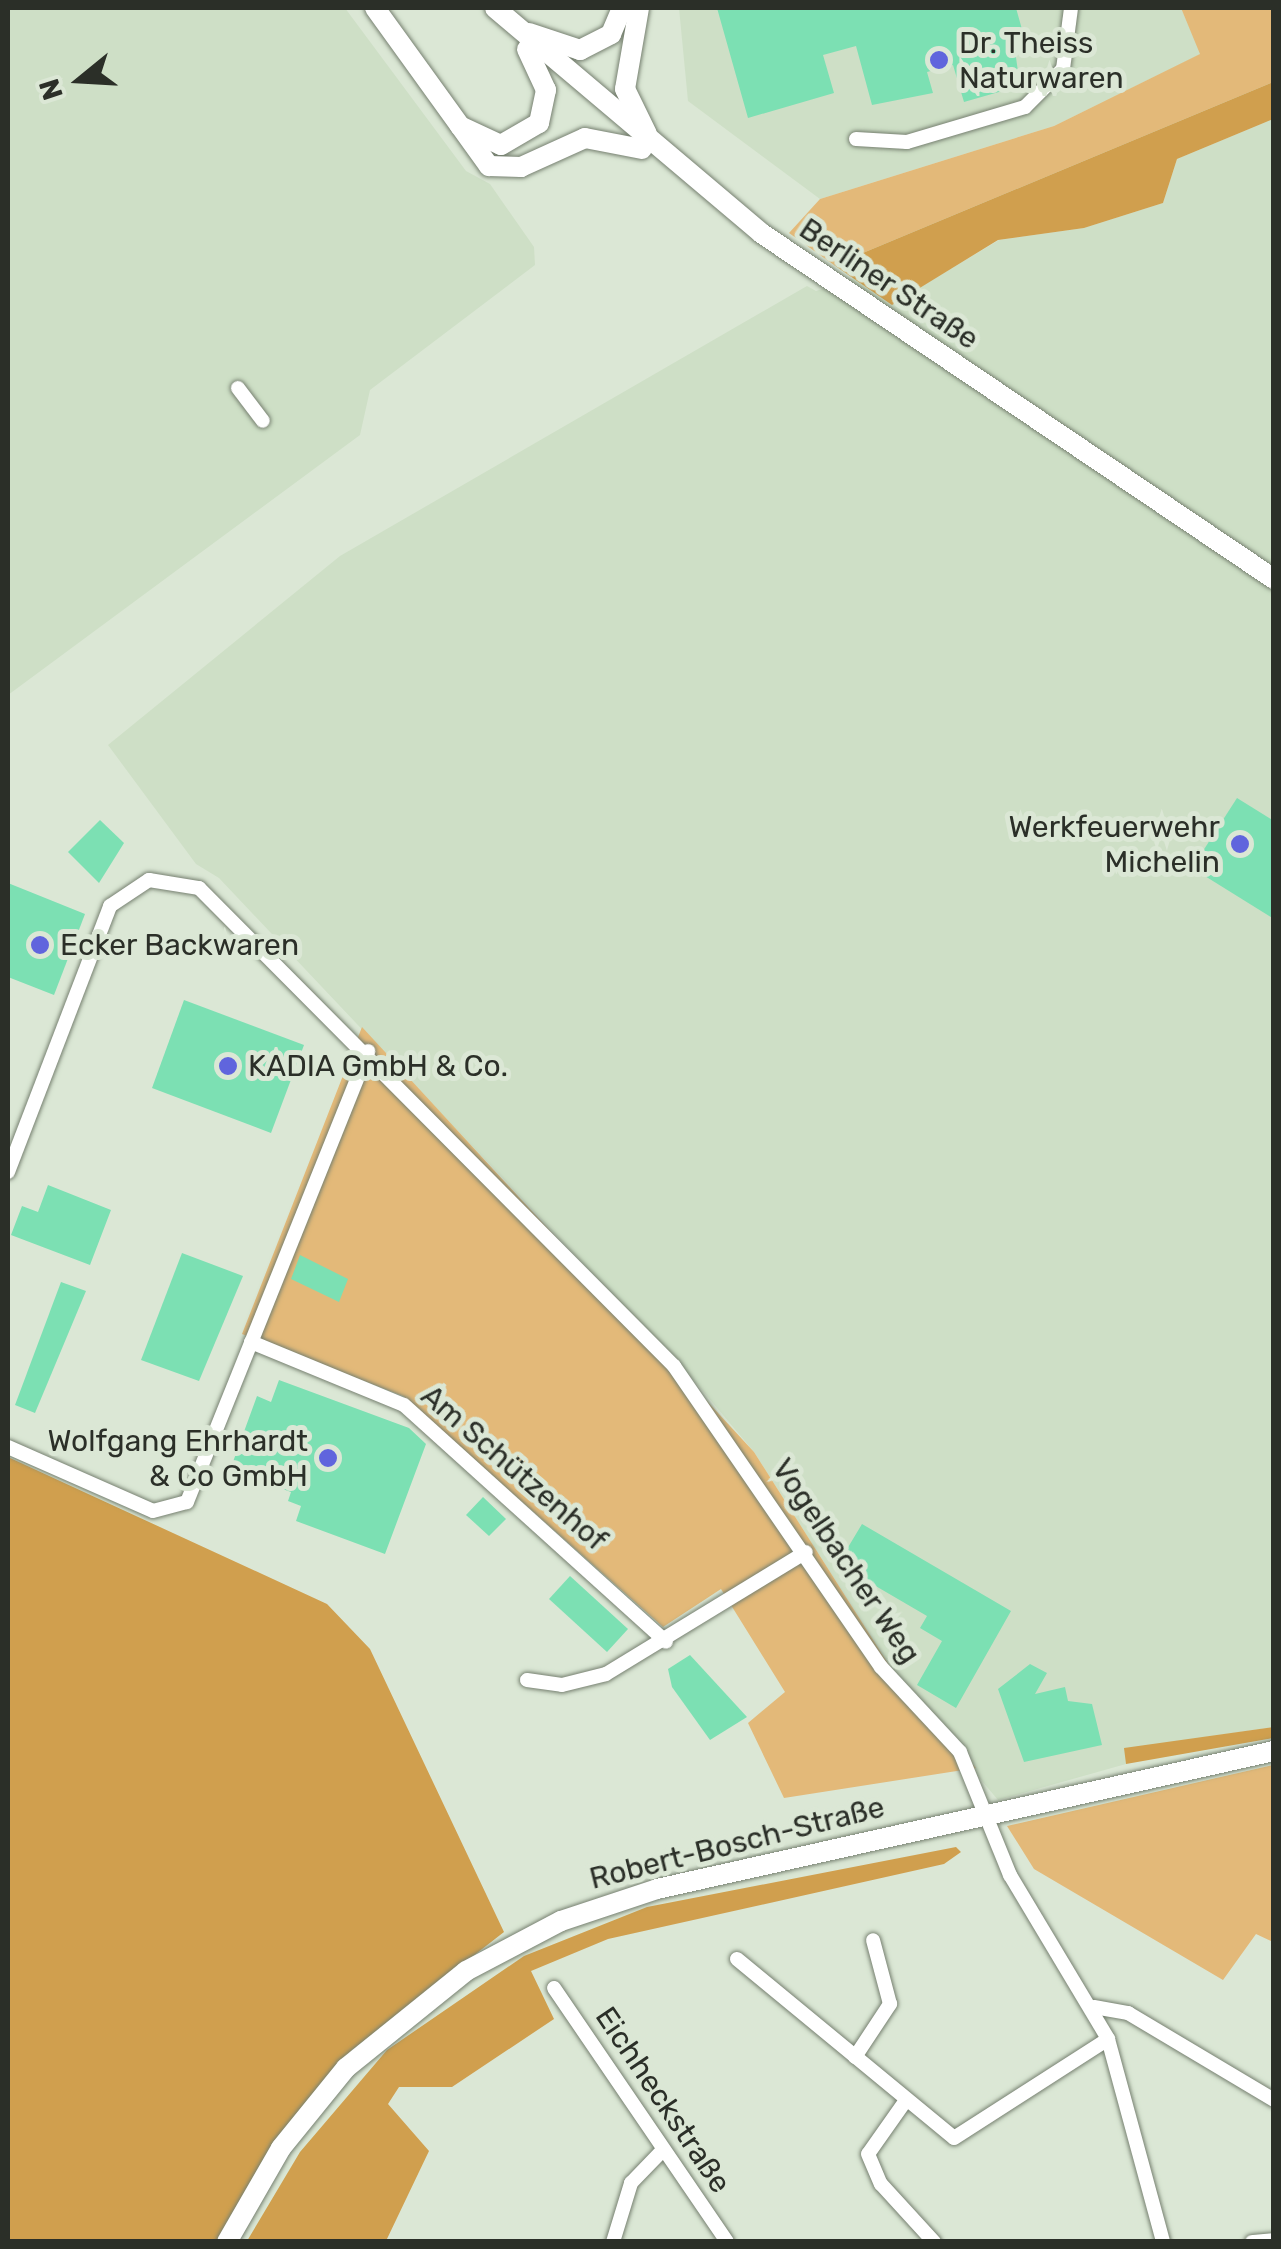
<!DOCTYPE html>
<meta charset="utf-8">
<style>
body{margin:0}
#map{position:relative;width:1281px;height:2249px;overflow:hidden;background:#dbe7d5;font-family:Rubik,sans-serif}
div>[style]{position:absolute}
.built>*{inset:0;background:#cedfc6}
.green>*{inset:0;background:#e3b979}
.forest>*{inset:0;background:#d09f4e}
.building>*{inset:0;background:#7ce0b3}
.roads{filter:drop-shadow(0 0 2px #768070) drop-shadow(0 0 2px #768070)}
.street>*{height:14px;margin:-7px;padding:0 7px;transform-origin:7px;border-radius:7px;background:#fff}
.secondary>*{height:20px;margin:-10px;padding:0 10px;transform-origin:10px;border-radius:10px;background:#fff}
.dots>*{width:28px;height:28px;translate:-50% -50%;box-sizing:border-box;border:5px solid #dbe7d5;border-radius:50%}
span{translate:-50% -50%;white-space:nowrap;text-align:center;line-height:1.15;-webkit-text-stroke:10px #dbe7d5;paint-order:stroke}
.poi-label{font-size:30px;color:#2b2f28}
.left{translate:0 -50%;text-align:left}
.right{translate:-100% -50%;text-align:right}
.street-label{font-size:30px;color:#2b2f28}
.frame{position:absolute;inset:0;border:10px solid #2b2f28;pointer-events:none}
.north{position:absolute;left:30px;top:30px;width:100px;height:100px;-webkit-text-stroke:8px #dbe7d5;paint-order:stroke;rotate:252deg;font-size:28px;font-weight:700;line-height:40px;text-align:center;color:#2b2f28}
.north::after{content:'';display:block;margin:auto;width:35px;height:45px;background:#2b2f28;clip-path:polygon(50% 0,100% 100%,50% 72%,0 100%)}
</style>
<div id="map">
<div class="built">
<i style="clip-path:polygon(8px 8px,345px 8px,466px 171px,490px 184px,534px 247px,535px 265px,370px 390px,360px 435px,8px 695px)"></i>
<i style="clip-path:polygon(679px 8px,1181px 8px,1201px 54px,1054px 126px,820px 199px,688px 101px)"></i>
<i style="clip-path:polygon(1273px 119px,1273px 1727px,1125px 1749px,1126px 1764px,998px 1800px,903px 1687px,754px 1452px,697px 1384px,219px 878px,196px 864px,108px 745px,340px 556px,807px 286px,816px 291px,854px 278px,892px 304px,999px 240px,1084px 228px,1163px 203px,1177px 159px)"></i>
</div>
<div class="green">
<i style="clip-path:polygon(1181px 8px,1273px 8px,1273px 82px,834px 265px,789px 233px,820px 199px,1054px 126px,1200px 54px)"></i>
<i style="clip-path:polygon(362px 1027px,754px 1452px,903px 1687px,976px 1768px,784px 1798px,748px 1723px,785px 1692px,721px 1589px,663px 1627px,403px 1396px,242px 1334px)"></i>
<i style="clip-path:polygon(1273px 1765px,1273px 1942px,1256px 1934px,1223px 1980px,1034px 1869px,1007px 1826px)"></i>
</div>
<div class="forest">
<i style="clip-path:polygon(1273px 82px,1273px 119px,1177px 159px,1163px 203px,1084px 228px,998px 240px,892px 305px,834px 265px)"></i>
<i style="clip-path:polygon(8px 1457px,327px 1604px,370px 1649px,504px 1932px,352px 2050px,284px 2129px,219px 2241px,8px 2241px)"></i>
<i style="clip-path:polygon(1273px 1727px,1273px 1738px,1126px 1764px,1124px 1748px)"></i>
<i style="clip-path:polygon(956px 1847px,961px 1852px,944px 1864px,608px 1939px,531px 1971px,554px 2019px,452px 2087px,399px 2087px,388px 2104px,429px 2151px,386px 2241px,247px 2241px,300px 2152px,387px 2050px,524px 1956px,647px 1907px)"></i>
</div>
<div class="building">
<i style="clip-path:polygon(717px 8px,1016px 8px,1025px 40px,1014px 43px,1020px 86px,964px 102px,953px 65px,927px 72px,933px 93px,872px 105px,856px 46px,823px 55px,834px 93px,748px 118px)"></i>
<i style="clip-path:polygon(1237px 798px,1274px 821px,1274px 919px,1192px 868px)"></i>
<i style="clip-path:polygon(100px 820px,124px 843px,99px 883px,68px 852px)"></i>
<i style="clip-path:polygon(8px 883px,85px 914px,54px 995px,8px 977px)"></i>
<i style="clip-path:polygon(184px 1000px,304px 1045px,271px 1133px,152px 1088px)"></i>
<i style="clip-path:polygon(48px 1185px,111px 1210px,90px 1265px,11px 1235px,22px 1206px,38px 1212px)"></i>
<i style="clip-path:polygon(182px 1253px,243px 1276px,199px 1381px,141px 1360px)"></i>
<i style="clip-path:polygon(300px 1255px,348px 1279px,339px 1302px,291px 1279px)"></i>
<i style="clip-path:polygon(61px 1282px,86px 1291px,35px 1413px,15px 1405px)"></i>
<i style="clip-path:polygon(279px 1380px,409px 1428px,426px 1444px,385px 1554px,296px 1521px,301px 1506px,288px 1501px,291px 1492px,230px 1470px,257px 1396px,271px 1402px)"></i>
<i style="clip-path:polygon(483px 1497px,506px 1519px,489px 1536px,466px 1515px)"></i>
<i style="clip-path:polygon(862px 1524px,1011px 1611px,956px 1708px,917px 1685px,942px 1641px,920px 1628px,927px 1616px,838px 1564px)"></i>
<i style="clip-path:polygon(570px 1576px,628px 1629px,607px 1652px,549px 1599px)"></i>
<i style="clip-path:polygon(690px 1655px,747px 1717px,710px 1740px,672px 1687px,668px 1669px)"></i>
<i style="clip-path:polygon(1030px 1664px,1047px 1673px,1035px 1694px,1065px 1687px,1068px 1701px,1092px 1704px,1102px 1745px,1024px 1762px,998px 1689px)"></i>
</div>
<div class="roads">
<div class="street">
<i style="left:856px;top:139px;width:51px;rotate:3.4deg"></i>
<i style="left:907px;top:142px;width:123px;rotate:-16.5deg"></i>
<i style="left:1025px;top:107px;width:54px;rotate:-45deg"></i>
<i style="left:1063px;top:69px;width:62px;rotate:-82.5deg"></i>
<i style="left:238px;top:388px;width:41px;rotate:52.9deg"></i>
<i style="left:8px;top:1172px;width:285px;rotate:-69deg"></i>
<i style="left:110px;top:906px;width:47px;rotate:-33.7deg"></i>
<i style="left:149px;top:880px;width:51px;rotate:9.1deg"></i>
<i style="left:199px;top:888px;width:674px;rotate:45.18deg"></i>
<i style="left:674px;top:1366px;width:365px;rotate:55.5deg"></i>
<i style="left:881px;top:1667px;width:116px;rotate:47.1deg"></i>
<i style="left:960px;top:1752px;width:133px;rotate:67.9deg"></i>
<i style="left:1010px;top:1875px;width:191px;rotate:59.1deg"></i>
<i style="left:1108px;top:2039px;width:210px;rotate:74.8deg"></i>
<i style="left:251px;top:1342px;width:165px;rotate:22.4deg"></i>
<i style="left:404px;top:1405px;width:353px;rotate:42.1deg"></i>
<i style="left:8px;top:1447px;width:158px;rotate:23.8deg"></i>
<i style="left:153px;top:1511px;width:35px;rotate:-15deg"></i>
<i style="left:187px;top:1502px;width:486px;rotate:-68.1deg"></i>
<i style="left:527px;top:1680px;width:35px;rotate:8deg"></i>
<i style="left:562px;top:1685px;width:45px;rotate:-14deg"></i>
<i style="left:606px;top:1674px;width:234px;rotate:-31.4deg"></i>
<i style="left:737px;top:1959px;width:281px;rotate:39.5deg"></i>
<i style="left:954px;top:2138px;width:183px;rotate:-32.7deg"></i>
<i style="left:554px;top:1988px;width:307px;rotate:55.7deg"></i>
<i style="left:1094px;top:2007px;width:35px;rotate:10deg"></i>
<i style="left:1128px;top:2013px;width:170px;rotate:30.8deg"></i>
<i style="left:855px;top:2057px;width:64px;rotate:-56.6deg"></i>
<i style="left:890px;top:2004px;width:66px;rotate:-104.9deg"></i>
<i style="left:904px;top:2103px;width:62px;rotate:125.2deg"></i>
<i style="left:868px;top:2154px;width:33px;rotate:67deg"></i>
<i style="left:881px;top:2184px;width:79px;rotate:47.6deg"></i>
<i style="left:613px;top:2242px;width:62px;rotate:-73deg"></i>
<i style="left:631px;top:2183px;width:46px;rotate:-45.9deg"></i>
<i style="left:1252px;top:2242px;width:22px;rotate:-5deg"></i>
</div>
<div class="secondary">
<i style="left:375px;top:8px;width:195px;rotate:54.2deg"></i>
<i style="left:489px;top:166px;width:32px;rotate:2deg"></i>
<i style="left:521px;top:167px;width:70px;rotate:-24.4deg"></i>
<i style="left:585px;top:138px;width:58px;rotate:10.9deg"></i>
<i style="left:495px;top:8px;width:348px;rotate:40.2deg"></i>
<i style="left:761px;top:233px;width:619px;rotate:34deg"></i>
<i style="left:639px;top:8px;width:82px;rotate:99.8deg"></i>
<i style="left:625px;top:89px;width:50px;rotate:63.9deg"></i>
<i style="left:529px;top:33px;width:54px;rotate:18.4deg"></i>
<i style="left:580px;top:50px;width:35px;rotate:-27deg"></i>
<i style="left:611px;top:34px;width:28px;rotate:-67deg"></i>
<i style="left:460px;top:126px;width:45px;rotate:24.9deg"></i>
<i style="left:501px;top:145px;width:44px;rotate:-30.1deg"></i>
<i style="left:539px;top:123px;width:34px;rotate:-78deg"></i>
<i style="left:546px;top:90px;width:45px;rotate:-114.9deg"></i>
<i style="left:227px;top:2242px;width:108px;rotate:-60.1deg"></i>
<i style="left:281px;top:2148px;width:103px;rotate:-50.9deg"></i>
<i style="left:346px;top:2068px;width:154px;rotate:-38.9deg"></i>
<i style="left:466px;top:1971px;width:107px;rotate:-27.8deg"></i>
<i style="left:561px;top:1921px;width:101px;rotate:-18.4deg"></i>
<i style="left:657px;top:1889px;width:632px;rotate:-12.61deg"></i>
</div>
</div>
<div class="dots">
<i style="left:939px;top:60px;background:#6065dd"></i>
<i style="left:1240px;top:844px;background:#6065dd"></i>
<i style="left:40px;top:945px;background:#6065dd"></i>
<i style="left:228px;top:1066px;background:#6065dd"></i>
<i style="left:328px;top:1458px;background:#6065dd"></i>
</div>
<div class="poi-label">
<span class="left" style="left:959px;top:60px">Dr. Theiss<br>Naturwaren</span>
<span class="right" style="left:1220px;top:844px">Werkfeuerwehr<br>Michelin</span>
<span class="left" style="left:60px;top:945px">Ecker Backwaren</span>
<span class="left" style="left:248px;top:1066px">KADIA GmbH &amp; Co.</span>
<span class="right" style="left:308px;top:1458px">Wolfgang Ehrhardt<br>&amp; Co GmbH</span>
</div>
<div class="street-label">
<span style="left:889px;top:284px;rotate:34deg">Berliner Straße</span>
<span style="left:514px;top:1468px;rotate:41deg">Am Schützenhof</span>
<span style="left:846px;top:1561px;rotate:56deg">Vogelbacher Weg</span>
<span style="left:737px;top:1843px;rotate:-14deg">Robert-Bosch-Straße</span>
<span style="left:663px;top:2100px;rotate:56deg">Eichheckstraße</span>
</div>
<div class="frame"></div>
<div class="north">N</div>
</div>
